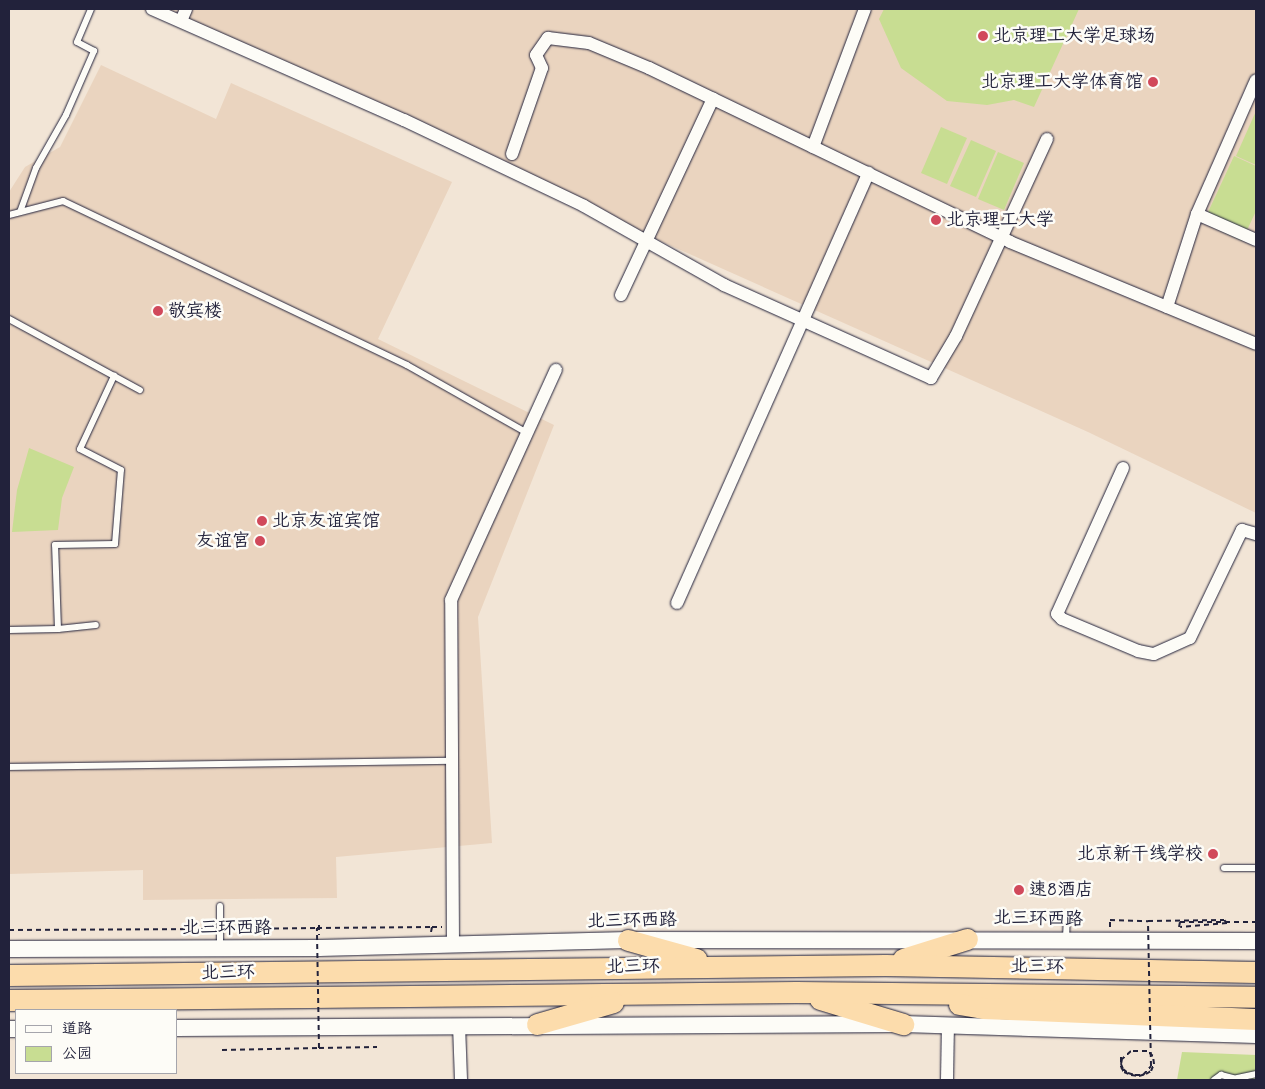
<!DOCTYPE html>
<meta charset="utf-8">
<style>
body{margin:0}
#map{position:relative;width:1265px;height:1089px;overflow:hidden;background:#f2e5d6;font-family:Mynerve,"LXGW WenKai TC",sans-serif}
div>[style]{position:absolute}
.built>*{inset:0;background:#ead4bf}
.green>*{inset:0;background:#c8dd92}
.path>*{height:2px;margin-top:-1px;transform-origin:0;background:repeating-linear-gradient(90deg,#22223b 0 5px,transparent 0 9px)}
.roads{filter:drop-shadow(0 0 1px #22223b) drop-shadow(0 0 1px #22223b)}
.service>*{height:6px;margin:-3px;padding:0 3px;transform-origin:3px;border-radius:3px;background:#fdfcf7}
.minor>*{height:12px;margin:-6px;padding:0 6px;transform-origin:6px;border-radius:6px;background:#fdfcf7}
.tertiary>*{height:16px;margin:-8px;padding:0 8px;transform-origin:8px;border-radius:8px;background:#fdfcf7}
.trunk>*{height:21px;margin:-10.5px;padding:0 10.5px;transform-origin:10.5px;border-radius:10.5px;background:#fcdcac}
.path-bridge>*{height:2px;margin-top:-1px;transform-origin:0;background:repeating-linear-gradient(90deg,#22223b 0 5px,transparent 0 9px)}
.dots>*{width:14px;height:14px;translate:-50% -50%;box-sizing:border-box;border:2px solid #fdfcf7;border-radius:50%}
span{translate:-50% -50%;white-space:nowrap;text-align:center;line-height:1.15;-webkit-text-stroke:5px #fdfcf7;paint-order:stroke}
.poi-label{font-size:18px;color:#22223b}
.left{translate:0 -50%;text-align:left}
.right{translate:-100% -50%;text-align:right}
.street-label{font-size:18px;color:#22223b}
.frame{position:absolute;inset:0;border:10px solid #22223b;pointer-events:none}
.legend{position:absolute;left:15px;top:1009px;width:162px;height:65px;box-sizing:border-box;background:#fdfcf7;border:1px solid #a5a5ac;margin:0;padding:6px 9px;list-style:none;font-size:15px;color:#22223b}
.legend li{display:flex;align-items:center;gap:10px;height:25px}
.legend b{width:25px;border:1px solid #a5a5ac}
</style>
<div id="map">
<div class="built">
<i style="clip-path:polygon(141px 9px,1256px 9px,1256px 513px,1088px 432px)"></i>
<i style="clip-path:polygon(101px 65px,216px 119px,231px 83px,452px 182px,378px 339px,554px 425px,478px 617px,492px 843px,336px 857px,337px 898px,143px 900px,143px 870px,9px 874px,9px 192px,25px 167px,60px 147px)"></i>
</div>
<div class="green">
<i style="clip-path:polygon(884px 9px,1079px 9px,1034px 107px,1014px 100px,987px 105px,947px 101px,901px 68px,879px 19px)"></i>
<i style="clip-path:polygon(1256px 111px,1256px 165px,1236px 156px)"></i>
<i style="clip-path:polygon(941px 127px,967px 138px,947px 184px,921px 173px)"></i>
<i style="clip-path:polygon(971px 140px,996px 151px,976px 197px,950px 186px)"></i>
<i style="clip-path:polygon(998px 152px,1024px 163px,1004px 210px,978px 199px)"></i>
<i style="clip-path:polygon(1234px 156px,1256px 166px,1256px 211px,1242px 241px,1203px 223px)"></i>
<i style="clip-path:polygon(29px 448px,74px 467px,62px 498px,58px 530px,12px 532px,17px 490px)"></i>
<i style="clip-path:polygon(1182px 1052px,1256px 1055px,1256px 1080px,1177px 1080px)"></i>
</div>
<div class="path">
<i style="left:319px;top:925px;width:10px;rotate:90deg"></i>
<i style="left:1110px;top:927px;width:7px;rotate:-90deg"></i>
<i style="left:1110px;top:920px;width:38px;rotate:2deg"></i>
<i style="left:1179px;top:927px;width:5px;rotate:-79deg"></i>
<i style="left:1180px;top:922px;width:76px"></i>
<i style="left:229px;top:929px;width:88px;rotate:-0.7deg"></i>
<i style="left:9px;top:930px;width:202px;rotate:-0.3deg"></i>
<i style="left:431px;top:932px;width:5px;rotate:-79deg"></i>
<i style="left:432px;top:927px;width:10px"></i>
<i style="left:319px;top:1048px;width:58px;rotate:-1deg"></i>
<i style="left:1121px;top:1057px;width:10px;rotate:90deg"></i>
<i style="left:1121px;top:1067px;width:6px;rotate:59deg"></i>
<i style="left:1124px;top:1072px;width:8px;rotate:23deg"></i>
<i style="left:1131px;top:1075px;width:8px;rotate:7deg"></i>
<i style="left:1139px;top:1076px;width:7px;rotate:-16deg"></i>
<i style="left:1146px;top:1074px;width:6px;rotate:-31deg"></i>
<i style="left:1151px;top:1071px;width:8px;rotate:-67deg"></i>
<i style="left:1154px;top:1064px;width:8px;rotate:-97deg"></i>
<i style="left:1153px;top:1056px;width:8px;rotate:-140deg"></i>
<i style="left:1147px;top:1051px;width:16px;rotate:180deg"></i>
<i style="left:1131px;top:1051px;width:12px;rotate:138deg"></i>
<i style="left:1122px;top:1059px;width:5px;rotate:101deg"></i>
<i style="left:1121px;top:1064px;width:5px;rotate:68deg"></i>
<i style="left:1123px;top:1069px;width:6px;rotate:39deg"></i>
<i style="left:1128px;top:1073px;width:7px;rotate:16deg"></i>
<i style="left:1135px;top:1075px;width:8px"></i>
<i style="left:1143px;top:1075px;width:12px;rotate:-48deg"></i>
</div>
<div class="roads">
<div class="service">
<i style="left:20px;top:212px;width:47px;rotate:-70deg"></i>
<i style="left:36px;top:168px;width:61px;rotate:-60.5deg"></i>
<i style="left:66px;top:115px;width:70px;rotate:-66.4deg"></i>
<i style="left:94px;top:51px;width:19px;rotate:-152deg"></i>
<i style="left:77px;top:42px;width:36px;rotate:-67deg"></i>
<i style="left:9px;top:215px;width:56px;rotate:-14.5deg"></i>
<i style="left:63px;top:201px;width:381px;rotate:25.5deg"></i>
<i style="left:407px;top:365px;width:138px;rotate:29.5deg"></i>
<i style="left:9px;top:319px;width:149px;rotate:28.5deg"></i>
<i style="left:58px;top:629px;width:38px;rotate:-6deg"></i>
<i style="left:9px;top:630px;width:49px;rotate:-1.2deg"></i>
<i style="left:58px;top:629px;width:84px;rotate:-92deg"></i>
<i style="left:55px;top:545px;width:60px;rotate:-1deg"></i>
<i style="left:115px;top:544px;width:74px;rotate:-85.4deg"></i>
<i style="left:121px;top:470px;width:46px;rotate:-152.9deg"></i>
<i style="left:80px;top:449px;width:81px;rotate:-65deg"></i>
<i style="left:9px;top:767px;width:442px;rotate:-0.8deg"></i>
<i style="left:1224px;top:868px;width:32px"></i>
<i style="left:1066px;top:940px;width:24px;rotate:-88deg"></i>
<i style="left:220px;top:947px;width:41px;rotate:-90deg"></i>
<i style="left:1214px;top:1080px;width:9px;rotate:-36deg"></i>
<i style="left:1221px;top:1075px;width:12px;rotate:14deg"></i>
<i style="left:1228px;top:1080px;width:29px;rotate:-12deg"></i>
</div>
<div class="minor">
<i style="left:152px;top:9px;width:275px;rotate:23.8deg"></i>
<i style="left:404px;top:120px;width:199px;rotate:25.5deg"></i>
<i style="left:584px;top:206px;width:161px;rotate:29.4deg"></i>
<i style="left:724px;top:285px;width:227px;rotate:24.2deg"></i>
<i style="left:931px;top:378px;width:49px;rotate:-59.2deg"></i>
<i style="left:956px;top:336px;width:217px;rotate:-65.2deg"></i>
<i style="left:181px;top:21px;width:13px;rotate:-67deg"></i>
<i style="left:813px;top:147px;width:147px;rotate:-69.4deg"></i>
<i style="left:512px;top:154px;width:91px;rotate:-70.8deg"></i>
<i style="left:542px;top:68px;width:14px;rotate:-115deg"></i>
<i style="left:536px;top:55px;width:21px;rotate:-55deg"></i>
<i style="left:548px;top:38px;width:41px;rotate:7deg"></i>
<i style="left:589px;top:43px;width:65px;rotate:22.6deg"></i>
<i style="left:649px;top:68px;width:401px;rotate:25.7deg"></i>
<i style="left:1010px;top:242px;width:266px;rotate:22.5deg"></i>
<i style="left:1197px;top:214px;width:64px;rotate:23.8deg"></i>
<i style="left:621px;top:295px;width:217px;rotate:-64.9deg"></i>
<i style="left:1167px;top:307px;width:98px;rotate:-72.1deg"></i>
<i style="left:1197px;top:214px;width:146px;rotate:-66.2deg"></i>
<i style="left:1123px;top:468px;width:160px;rotate:114.3deg"></i>
<i style="left:1057px;top:614px;width:7px;rotate:45deg"></i>
<i style="left:1062px;top:619px;width:82px;rotate:22.8deg"></i>
<i style="left:1138px;top:651px;width:16px;rotate:11deg"></i>
<i style="left:1154px;top:654px;width:39px;rotate:-24deg"></i>
<i style="left:1190px;top:638px;width:120px;rotate:-64.3deg"></i>
<i style="left:1242px;top:530px;width:15px;rotate:16deg"></i>
<i style="left:677px;top:603px;width:471px;rotate:-66deg"></i>
<i style="left:453px;top:944px;width:344px;rotate:-90.3deg"></i>
<i style="left:451px;top:600px;width:253px;rotate:-65.5deg"></i>
<i style="left:459px;top:1025px;width:55px;rotate:87.9deg"></i>
<i style="left:947px;top:1080px;width:55px;rotate:-89deg"></i>
</div>
<div class="tertiary">
<i style="left:9px;top:949px;width:310px;rotate:-0.2deg"></i>
<i style="left:319px;top:948px;width:309px;rotate:-1.5deg"></i>
<i style="left:628px;top:940px;width:628px;rotate:0.09deg"></i>
<i style="left:176px;top:1028px;width:727px;rotate:-0.32deg"></i>
<i style="left:903px;top:1024px;width:353px;rotate:1.8deg"></i>
<i style="left:9px;top:1029px;width:7px"></i>
</div>
<div class="trunk">
<i style="left:628px;top:940px;width:71px;rotate:15.6deg"></i>
<i style="left:903px;top:959px;width:67px;rotate:-17.4deg"></i>
<i style="left:9px;top:975px;width:876px;rotate:-0.65deg"></i>
<i style="left:885px;top:965px;width:371px;rotate:1.1deg"></i>
<i style="left:820px;top:999px;width:87px;rotate:16.8deg"></i>
<i style="left:9px;top:1000px;width:787px;rotate:-0.58deg"></i>
<i style="left:796px;top:992px;width:460px;rotate:0.6deg"></i>
<i style="left:959px;top:1004px;width:24px;rotate:9deg"></i>
<i style="left:983px;top:1008px;width:273px;rotate:2.3deg"></i>
<i style="left:537px;top:1024px;width:79px;rotate:-16.1deg"></i>
</div>
</div>
<div class="path-bridge">
<i style="left:222px;top:1050px;width:97px;rotate:-1.2deg"></i>
<i style="left:319px;top:1048px;width:120px;rotate:-91deg"></i>
<i style="left:317px;top:928px;width:115px;rotate:-0.5deg"></i>
<i style="left:1151px;top:1066px;width:145px;rotate:-91.2deg"></i>
<i style="left:1148px;top:921px;width:76px;rotate:-0.8deg"></i>
<i style="left:1224px;top:920px;width:4px;rotate:45deg"></i>
<i style="left:1227px;top:923px;width:47px;rotate:175.1deg"></i>
</div>
<div class="dots">
<i style="left:983px;top:36px;background:#d1495b"></i>
<i style="left:1153px;top:82px;background:#d1495b"></i>
<i style="left:936px;top:220px;background:#d1495b"></i>
<i style="left:158px;top:311px;background:#d1495b"></i>
<i style="left:262px;top:521px;background:#d1495b"></i>
<i style="left:260px;top:541px;background:#d1495b"></i>
<i style="left:1213px;top:854px;background:#d1495b"></i>
<i style="left:1019px;top:890px;background:#d1495b"></i>
</div>
<div class="poi-label">
<span class="left" style="left:993px;top:36px">北京理工大学足球场</span>
<span class="right" style="left:1143px;top:82px">北京理工大学体育馆</span>
<span class="left" style="left:946px;top:220px">北京理工大学</span>
<span class="left" style="left:168px;top:311px">敬宾楼</span>
<span class="left" style="left:272px;top:521px">北京友谊宾馆</span>
<span class="right" style="left:250px;top:541px">友谊宫</span>
<span class="right" style="left:1203px;top:854px">北京新干线学校</span>
<span class="left" style="left:1029px;top:890px">速8酒店</span>
</div>
<div class="street-label">
<span style="left:1038px;top:919px;rotate:1deg">北三环西路</span>
<span style="left:632px;top:921px;rotate:-1deg">北三环西路</span>
<span style="left:227px;top:928px">北三环西路</span>
<span style="left:633px;top:967px;rotate:-1deg">北三环</span>
<span style="left:1037px;top:967px;rotate:1deg">北三环</span>
<span style="left:228px;top:973px;rotate:-1deg">北三环</span>
</div>
<div class="frame"></div>
<ul class="legend">
<li><b style="height:6px;background:#fdfcf7"></b>道路</li>
<li><b style="height:14px;background:#c8dd92"></b>公园</li>
</ul>
</div>
